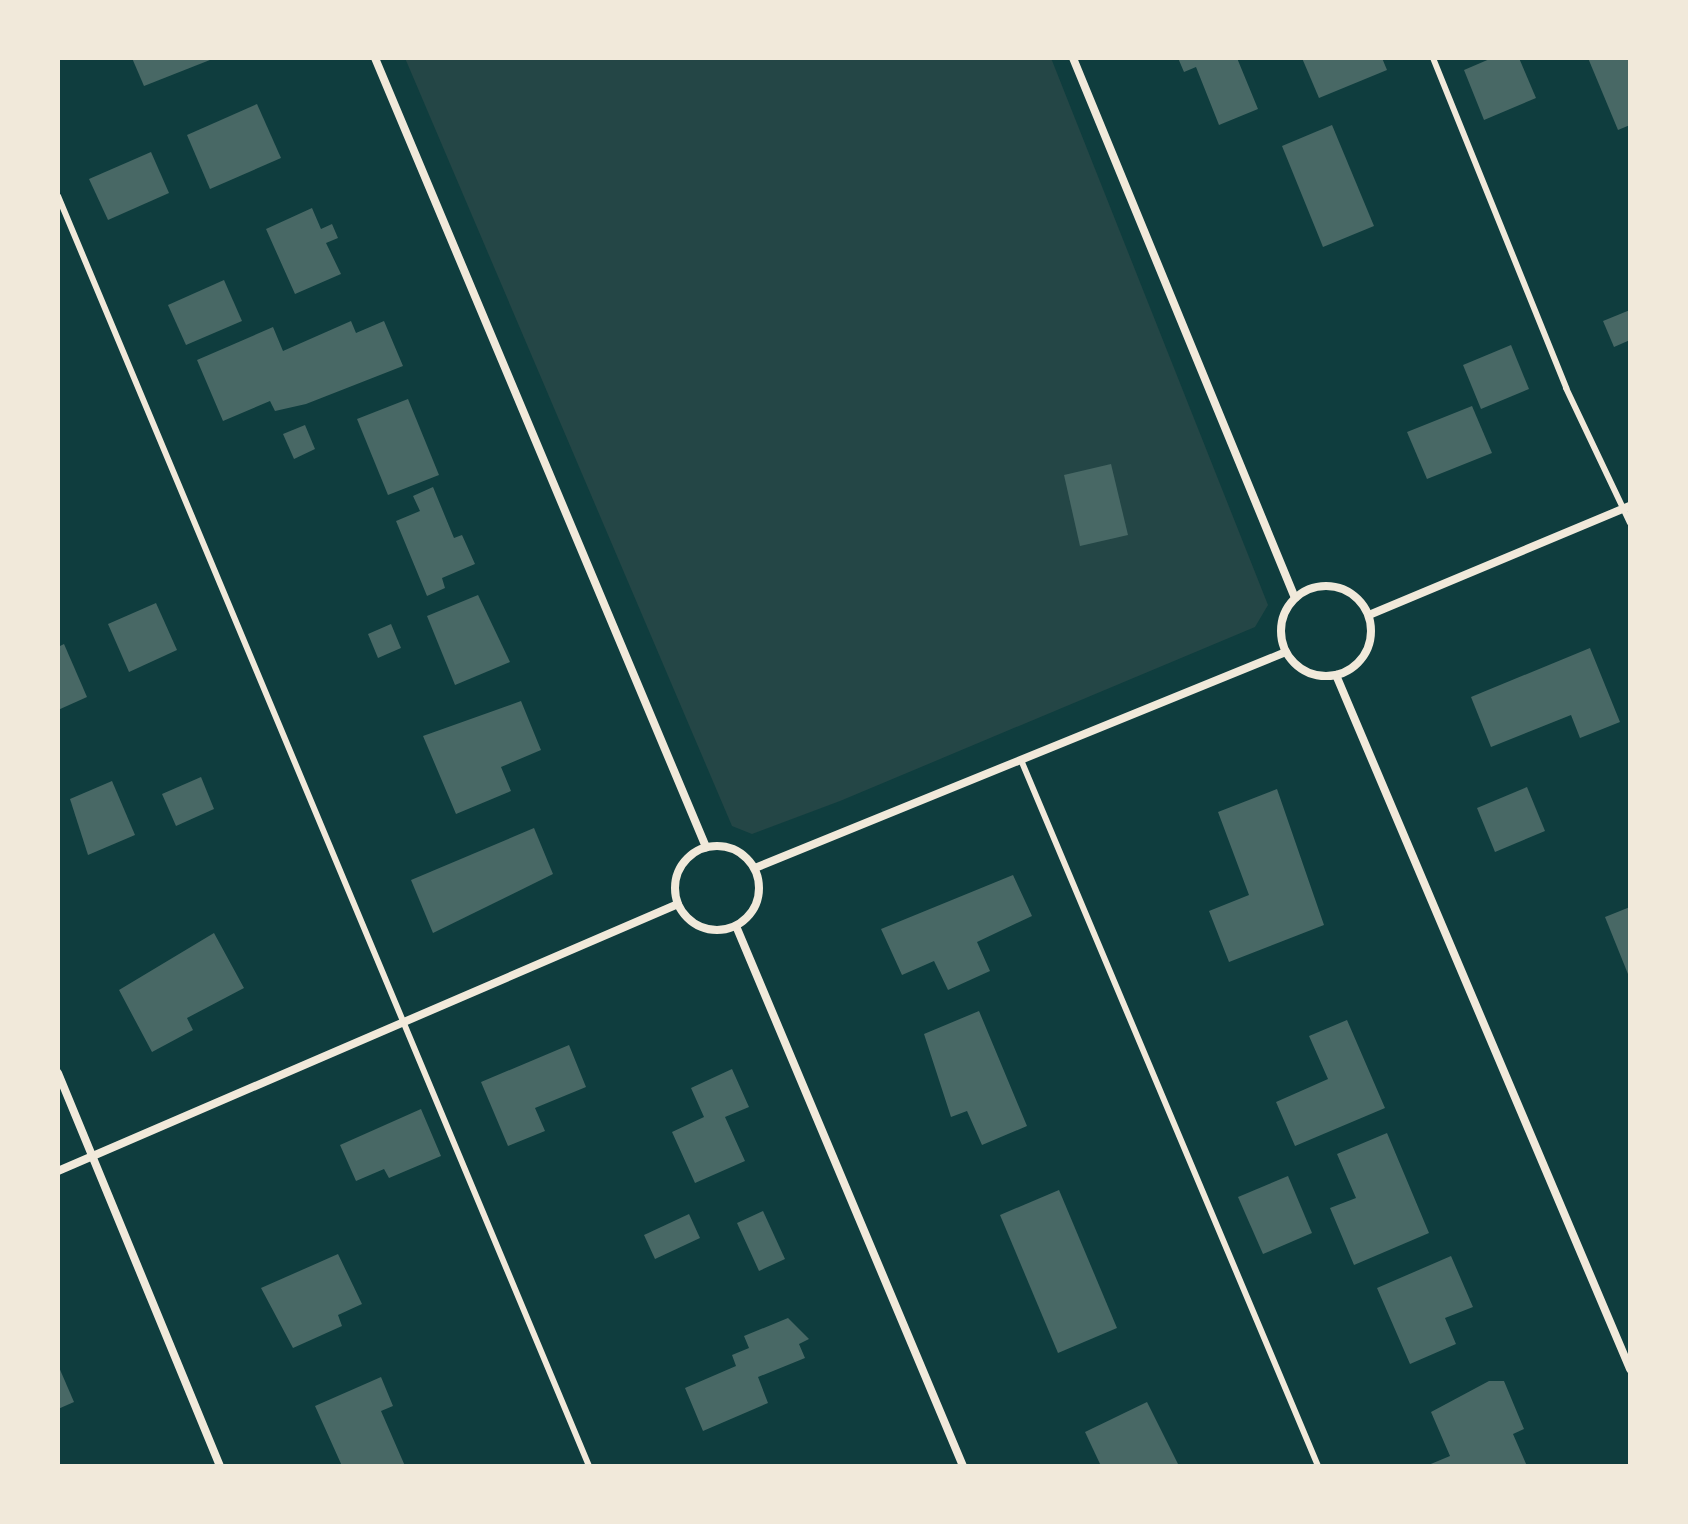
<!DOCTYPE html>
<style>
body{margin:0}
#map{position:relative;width:1688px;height:1524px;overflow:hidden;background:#0f3d3e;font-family:"Open Sans",sans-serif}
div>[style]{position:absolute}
.green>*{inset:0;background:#244646}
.building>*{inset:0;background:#486865}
.service>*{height:6px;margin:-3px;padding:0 3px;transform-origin:3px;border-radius:3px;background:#f1e9da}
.minor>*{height:8px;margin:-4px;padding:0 4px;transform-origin:4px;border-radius:4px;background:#f1e9da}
.minor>.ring{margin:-4px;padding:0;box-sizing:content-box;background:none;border:8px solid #f1e9da;border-radius:50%}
span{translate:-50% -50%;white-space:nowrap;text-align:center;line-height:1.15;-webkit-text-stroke:7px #f1e9da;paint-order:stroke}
.frame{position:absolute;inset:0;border:60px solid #f1e9da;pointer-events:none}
</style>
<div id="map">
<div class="green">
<i style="clip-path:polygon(405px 58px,1051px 58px,1268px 605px,1255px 627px,840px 801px,752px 834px,732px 826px)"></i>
</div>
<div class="building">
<i style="clip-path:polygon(132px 58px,215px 58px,144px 86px)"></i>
<i style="clip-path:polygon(1178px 58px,1237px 58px,1258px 109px,1219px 125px,1196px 67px,1184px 72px)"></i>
<i style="clip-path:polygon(1302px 58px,1382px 58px,1387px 70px,1319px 98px)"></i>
<i style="clip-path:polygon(1492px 58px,1519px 58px,1536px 98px,1484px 120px,1464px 70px)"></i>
<i style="clip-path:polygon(1588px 58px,1630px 58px,1630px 125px,1618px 130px)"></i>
<i style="clip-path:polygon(257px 104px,281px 158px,210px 189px,187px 135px)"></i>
<i style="clip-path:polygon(1332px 125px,1374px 226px,1323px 247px,1282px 146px)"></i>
<i style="clip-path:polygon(151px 152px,169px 193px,108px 220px,89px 179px)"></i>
<i style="clip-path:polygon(312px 208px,321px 229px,332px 224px,338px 238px,326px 243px,341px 274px,295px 294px,266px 229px)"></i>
<i style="clip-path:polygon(224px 280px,242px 321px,186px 345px,168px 305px)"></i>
<i style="clip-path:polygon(1630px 310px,1630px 340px,1614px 347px,1603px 321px)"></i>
<i style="clip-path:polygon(351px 321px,356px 333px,384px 321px,403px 366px,306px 404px,275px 411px,270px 401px,223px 421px,197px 360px,273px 327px,283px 351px)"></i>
<i style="clip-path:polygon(1511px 345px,1529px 389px,1481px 409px,1463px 365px)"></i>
<i style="clip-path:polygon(408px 399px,439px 475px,388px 495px,357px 419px)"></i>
<i style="clip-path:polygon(1472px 406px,1492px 453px,1427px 479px,1407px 432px)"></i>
<i style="clip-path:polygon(305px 425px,315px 449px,294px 459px,283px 434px)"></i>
<i style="clip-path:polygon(1111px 464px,1128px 535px,1080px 546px,1064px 475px)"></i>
<i style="clip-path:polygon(433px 487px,454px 538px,462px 535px,475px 564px,442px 578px,445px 588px,427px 596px,396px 521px,420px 511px,413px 496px)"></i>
<i style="clip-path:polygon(478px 595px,510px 662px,455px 685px,427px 616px)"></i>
<i style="clip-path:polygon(156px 603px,177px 650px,129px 672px,108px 624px)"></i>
<i style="clip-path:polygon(391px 624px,401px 648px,378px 658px,368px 634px)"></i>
<i style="clip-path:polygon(64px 644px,87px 697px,58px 710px,58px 647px)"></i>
<i style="clip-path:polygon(1590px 648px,1620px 722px,1580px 738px,1571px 715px,1491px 747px,1471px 697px)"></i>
<i style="clip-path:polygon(521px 701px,541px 750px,501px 767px,511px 791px,456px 814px,423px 736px)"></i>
<i style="clip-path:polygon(201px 777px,214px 809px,176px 826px,162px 794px)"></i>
<i style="clip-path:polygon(112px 781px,135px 835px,88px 855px,70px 799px)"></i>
<i style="clip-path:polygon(1527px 787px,1545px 831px,1495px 852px,1477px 808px)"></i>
<i style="clip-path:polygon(1277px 789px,1324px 925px,1229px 962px,1209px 911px,1249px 895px,1218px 812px)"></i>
<i style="clip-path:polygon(534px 828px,553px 874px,433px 933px,411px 880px)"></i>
<i style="clip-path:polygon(1013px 875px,1032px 916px,977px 942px,990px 971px,948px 990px,934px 961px,902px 975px,881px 929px)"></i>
<i style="clip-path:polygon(1630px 907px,1630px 979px,1605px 917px)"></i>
<i style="clip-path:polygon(214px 933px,244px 988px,187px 1018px,193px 1030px,152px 1052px,119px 990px)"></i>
<i style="clip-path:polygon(979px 1011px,1027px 1126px,982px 1145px,967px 1111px,951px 1117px,924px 1034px)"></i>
<i style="clip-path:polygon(1347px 1020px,1385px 1108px,1295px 1146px,1276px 1102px,1328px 1079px,1309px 1036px)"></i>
<i style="clip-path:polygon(569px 1045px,586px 1087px,535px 1108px,545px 1131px,508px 1146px,481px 1082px)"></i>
<i style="clip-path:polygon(732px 1069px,749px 1107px,725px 1117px,745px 1161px,695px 1183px,672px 1132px,704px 1117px,691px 1088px)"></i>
<i style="clip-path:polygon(421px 1109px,441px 1156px,389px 1178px,384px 1169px,356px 1181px,340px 1145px)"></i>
<i style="clip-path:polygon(1387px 1133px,1429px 1233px,1354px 1265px,1330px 1208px,1356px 1198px,1337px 1154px)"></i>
<i style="clip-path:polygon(1288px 1176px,1312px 1233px,1263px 1254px,1238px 1197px)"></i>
<i style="clip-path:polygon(1059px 1190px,1117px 1328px,1058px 1353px,1000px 1215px)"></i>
<i style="clip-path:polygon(763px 1211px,785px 1259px,759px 1271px,737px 1223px)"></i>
<i style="clip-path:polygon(689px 1214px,700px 1238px,655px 1259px,644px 1235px)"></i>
<i style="clip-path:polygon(338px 1254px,362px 1304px,338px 1315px,342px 1326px,293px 1348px,261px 1288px)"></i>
<i style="clip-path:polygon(1451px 1256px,1473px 1307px,1445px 1318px,1456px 1344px,1410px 1364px,1377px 1288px)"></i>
<i style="clip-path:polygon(788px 1318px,809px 1339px,799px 1344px,805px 1358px,758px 1377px,768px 1403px,703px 1431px,685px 1388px,736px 1366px,732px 1355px,749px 1348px,744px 1336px)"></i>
<i style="clip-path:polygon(58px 1365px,74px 1402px,58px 1409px)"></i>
<i style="clip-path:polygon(381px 1377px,393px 1406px,381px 1411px,405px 1466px,342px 1466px,315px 1406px)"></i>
<i style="clip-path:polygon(1489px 1381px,1504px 1381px,1524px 1429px,1513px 1434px,1527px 1466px,1426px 1466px,1450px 1456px,1431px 1412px)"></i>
<i style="clip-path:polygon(1147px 1402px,1179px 1466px,1101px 1466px,1085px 1432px)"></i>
</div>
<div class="service">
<i style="left:1433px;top:58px;width:356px;rotate:68deg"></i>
<i style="left:1566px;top:388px;width:149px;rotate:64.6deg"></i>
<i style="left:58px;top:196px;width:1377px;rotate:67.31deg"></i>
<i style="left:1021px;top:760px;width:766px;rotate:67.18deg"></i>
</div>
<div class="minor">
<i style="left:375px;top:58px;width:856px;rotate:67.24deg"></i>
<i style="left:1073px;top:58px;width:584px;rotate:67.65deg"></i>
<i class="ring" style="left:1281px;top:586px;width:82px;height:82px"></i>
<i style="left:1369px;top:615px;width:283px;rotate:-22.7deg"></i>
<i style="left:1336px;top:675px;width:754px;rotate:67.04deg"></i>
<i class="ring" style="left:675px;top:846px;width:76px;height:76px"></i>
<i style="left:755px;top:868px;width:573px;rotate:-22.14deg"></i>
<i style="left:736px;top:926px;width:586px;rotate:67.2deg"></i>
<i style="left:58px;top:1073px;width:425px;rotate:67.6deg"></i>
<i style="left:58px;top:1171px;width:675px;rotate:-23.3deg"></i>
</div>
<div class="frame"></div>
</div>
